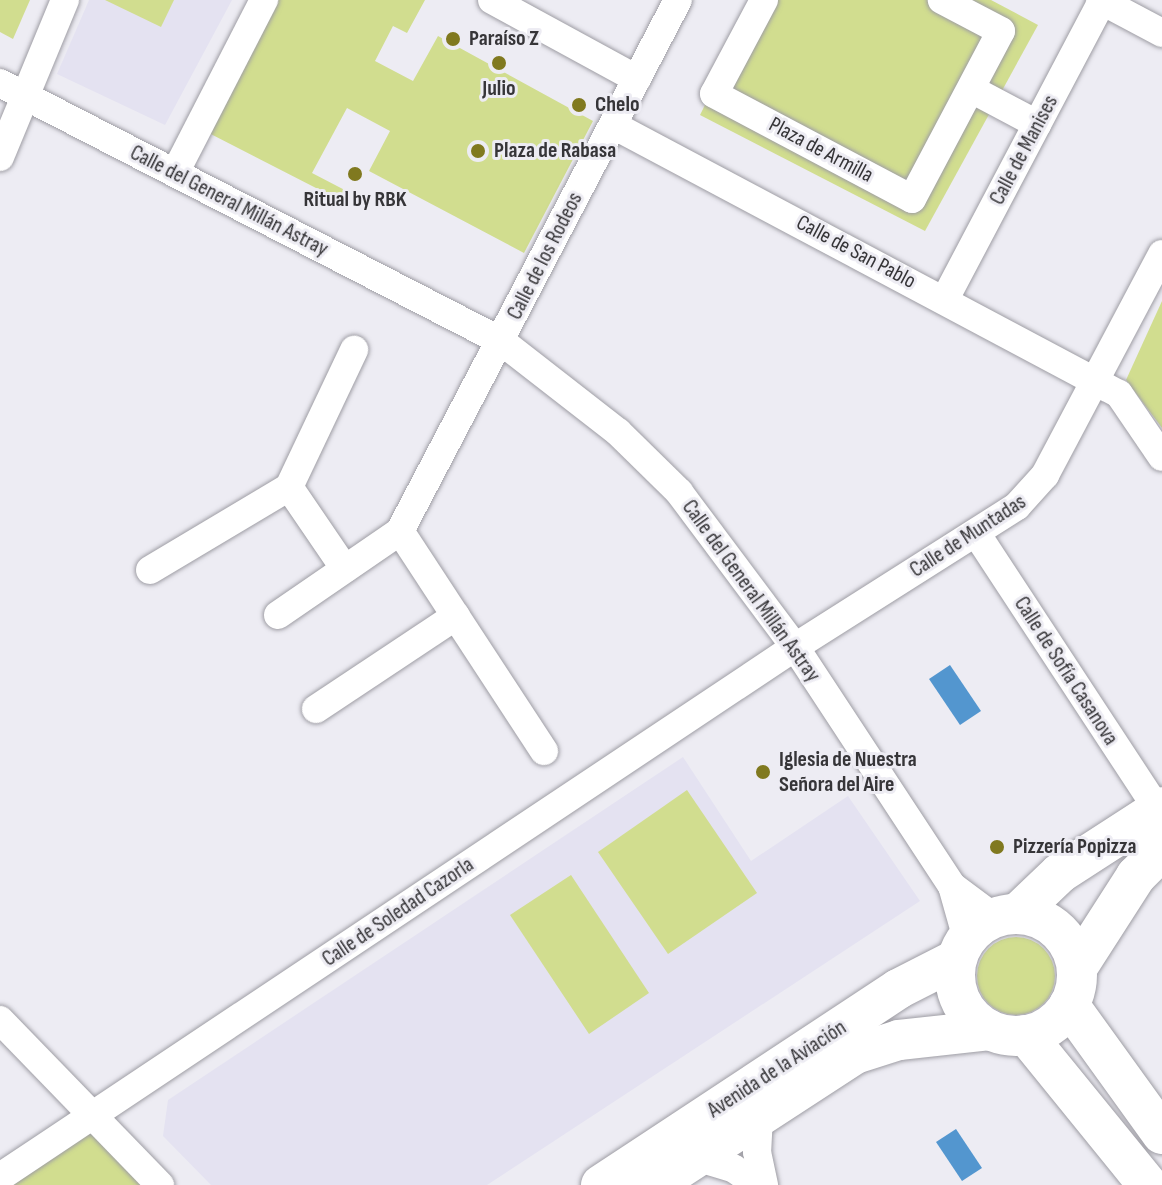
<!DOCTYPE html>
<meta charset="utf-8">
<style>
body{margin:0}
#map{position:relative;width:1162px;height:1185px;overflow:hidden;background:#edecf3;font-family:"Sofia Sans Condensed",sans-serif}
div>[style]{position:absolute}
.built>*{inset:0;background:#e4e2f1}
.green>*{inset:0;background:#d1dd8f}
.round{border-radius:50%}
.water>*{inset:0;background:#5396cf}
.roads{filter:drop-shadow(0 0 2px #9e9da4) drop-shadow(0 0 2px #9e9da4)}
.street>*{height:28px;margin:-14px;padding:0 14px;transform-origin:14px;border-radius:14px;background:#fff}
.secondary>*{height:40px;margin:-20px;padding:0 20px;transform-origin:20px;border-radius:20px;background:#fff}
.secondary>.ring{margin:-20px;padding:0;box-sizing:content-box;background:none;border:40px solid #fff;border-radius:50%}
.dots>*{width:22px;height:22px;translate:-50% -50%;box-sizing:border-box;border:4px solid #edecf3;border-radius:50%}
span{translate:-50% -50%;white-space:nowrap;text-align:center;line-height:1.15;-webkit-text-stroke:6px #edecf3;paint-order:stroke}
.poi-label{font-size:22px;color:#363538;font-weight:700}
.left{translate:0 -50%;text-align:left}
.street-label{font-size:22px;color:#363538}
</style>
<div id="map">
<div class="built">
<i style="clip-path:polygon(89px 0,232px 0,165px 125px,57px 74px)"></i>
<i style="clip-path:polygon(683px 757px,751px 861px,848px 796px,920px 901px,487px 1185px,211px 1185px,163px 1136px,168px 1100px)"></i>
</div>
<div class="green">
<i style="clip-path:polygon(0 0,30px 0,13px 39px,0 32px)"></i>
<i style="clip-path:polygon(105px 0,174px 0,161px 27px)"></i>
<i style="clip-path:polygon(264px 0,425px 0,407px 33px,393px 26px,375px 61px,413px 81px,438px 36px,593px 121px,524px 253px,369px 171px,390px 131px,347px 108px,312px 173px,362px 199px,357px 209px,199px 128px)"></i>
<i style="clip-path:polygon(757px 0,991px 0,1038px 25px,925px 231px,700px 115px)"></i>
<i style="clip-path:polygon(1162px 301px,1162px 428px,1126px 380px)"></i>
<i style="clip-path:polygon(687px 790px,757px 893px,668px 954px,598px 852px)"></i>
<i style="clip-path:polygon(571px 875px,649px 993px,589px 1034px,510px 915px)"></i>
<i class="round" style="left:977px;top:937px;width:78px;height:78px"></i>
<i style="clip-path:polygon(93px 1116px,157px 1185px,0 1185px)"></i>
</div>
<div class="water">
<i style="clip-path:polygon(950px 665px,981px 711px,960px 725px,929px 679px)"></i>
<i style="clip-path:polygon(956px 1129px,982px 1168px,962px 1181px,936px 1142px)"></i>
</div>
<div class="roads">
<div class="street">
<i style="left:492px;top:0;width:165px;rotate:28.6deg"></i>
<i style="left:764px;top:0;width:106px;rotate:118deg"></i>
<i style="left:714px;top:94px;width:224px;rotate:27.9deg"></i>
<i style="left:912px;top:199px;width:190px;rotate:-62.1deg"></i>
<i style="left:1001px;top:31px;width:67px;rotate:-152.3deg"></i>
<i style="left:1100px;top:0;width:70px;rotate:28deg"></i>
<i style="left:0;top:83px;width:564px;rotate:27.25deg"></i>
<i style="left:501px;top:341px;width:148px;rotate:37.9deg"></i>
<i style="left:618px;top:432px;width:86px;rotate:44.5deg"></i>
<i style="left:679px;top:492px;width:194px;rotate:53.2deg"></i>
<i style="left:795px;top:647px;width:286px;rotate:56.7deg"></i>
<i style="left:952px;top:886px;width:55px;rotate:74.2deg"></i>
<i style="left:971px;top:89px;width:75px;rotate:27.9deg"></i>
<i style="left:613px;top:125px;width:573px;rotate:28deg"></i>
<i style="left:1119px;top:394px;width:76px;rotate:55.7deg"></i>
<i style="left:0;top:157px;width:170px;rotate:-67.5deg"></i>
<i style="left:175px;top:173px;width:195px;rotate:-62.8deg"></i>
<i style="left:945px;top:299px;width:337px;rotate:-62.2deg"></i>
<i style="left:289px;top:487px;width:152px;rotate:-64.6deg"></i>
<i style="left:400px;top:531px;width:263px;rotate:56.8deg"></i>
<i style="left:976px;top:533px;width:331px;rotate:56.7deg"></i>
<i style="left:150px;top:570px;width:162px;rotate:-30.8deg"></i>
<i style="left:289px;top:487px;width:99px;rotate:55.7deg"></i>
<i style="left:278px;top:615px;width:148px;rotate:-34.5deg"></i>
<i style="left:400px;top:531px;width:599px;rotate:-62.37deg"></i>
<i style="left:316px;top:709px;width:168px;rotate:-33.6deg"></i>
<i style="left:952px;top:886px;width:54px;rotate:36.7deg"></i>
<i style="left:0;top:1020px;width:230px;rotate:45.9deg"></i>
<i style="left:759px;top:1116px;width:36px;rotate:93deg"></i>
<i style="left:757px;top:1152px;width:34px;rotate:78deg"></i>
<i style="left:696px;top:1157px;width:39px;rotate:17deg"></i>
<i style="left:733px;top:1168px;width:29px;rotate:35deg"></i>
<i style="left:0;top:1177px;width:955px;rotate:-33.69deg"></i>
<i style="left:795px;top:647px;width:263px;rotate:-32.4deg"></i>
<i style="left:1017px;top:506px;width:42px;rotate:-47.9deg"></i>
<i style="left:1045px;top:475px;width:250px;rotate:-62.1deg"></i>
</div>
<div class="secondary">
<i style="left:1017px;top:914px;width:59px;rotate:-43.6deg"></i>
<i style="left:1060px;top:873px;width:121px;rotate:-32.9deg"></i>
<i class="ring" style="left:955px;top:914px;width:82px;height:82px"></i>
<i style="left:1077px;top:968px;width:109px;rotate:-57.3deg"></i>
<i style="left:1136px;top:876px;width:37px;rotate:-45deg"></i>
<i style="left:1069px;top:1005px;width:159px;rotate:54.2deg"></i>
<i style="left:1026px;top:1035px;width:193px;rotate:50.9deg"></i>
<i style="left:601px;top:1185px;width:356px;rotate:-33.4deg"></i>
<i style="left:898px;top:989px;width:66px;rotate:-27deg"></i>
<i style="left:654px;top:1185px;width:240px;rotate:-33.1deg"></i>
<i style="left:855px;top:1054px;width:46px;rotate:-17.7deg"></i>
<i style="left:899px;top:1040px;width:91px;rotate:-6.3deg"></i>
</div>
</div>
<div class="dots">
<i style="left:453px;top:39px;background:#80791f"></i>
<i style="left:499px;top:63px;background:#80791f"></i>
<i style="left:579px;top:105px;background:#80791f"></i>
<i style="left:478px;top:151px;background:#80791f"></i>
<i style="left:355px;top:174px;background:#80791f"></i>
<i style="left:763px;top:772px;background:#80791f"></i>
<i style="left:997px;top:847px;background:#80791f"></i>
</div>
<div class="poi-label">
<span class="left" style="left:469px;top:39px">Paraíso Z</span>
<span style="left:499px;top:89px">Julio</span>
<span class="left" style="left:595px;top:105px">Chelo</span>
<span class="left" style="left:494px;top:151px">Plaza de Rabasa</span>
<span style="left:355px;top:200px">Ritual by RBK</span>
<span class="left" style="left:779px;top:772px">Iglesia de Nuestra<br>Señora del Aire</span>
<span class="left" style="left:1013px;top:847px">Pizzería Popizza</span>
</div>
<div class="street-label">
<span style="left:821px;top:150px;rotate:28deg">Plaza de Armilla</span>
<span style="left:1024px;top:150px;rotate:-62deg">Calle de Manises</span>
<span style="left:229px;top:201px;rotate:27deg">Calle del General Millán Astray</span>
<span style="left:856px;top:252px;rotate:28deg">Calle de San Pablo</span>
<span style="left:545px;top:256px;rotate:-63deg">Calle de los Rodeos</span>
<span style="left:968px;top:536px;rotate:-33deg">Calle de Muntadas</span>
<span style="left:751px;top:591px;rotate:54deg">Calle del General Millán Astray</span>
<span style="left:1066px;top:671px;rotate:57deg">Calle de Sofía Casanova</span>
<span style="left:398px;top:912px;rotate:-34deg">Calle de Soledad Cazorla</span>
<span style="left:777px;top:1069px;rotate:-33deg">Avenida de la Aviación</span>
</div>
</div>
